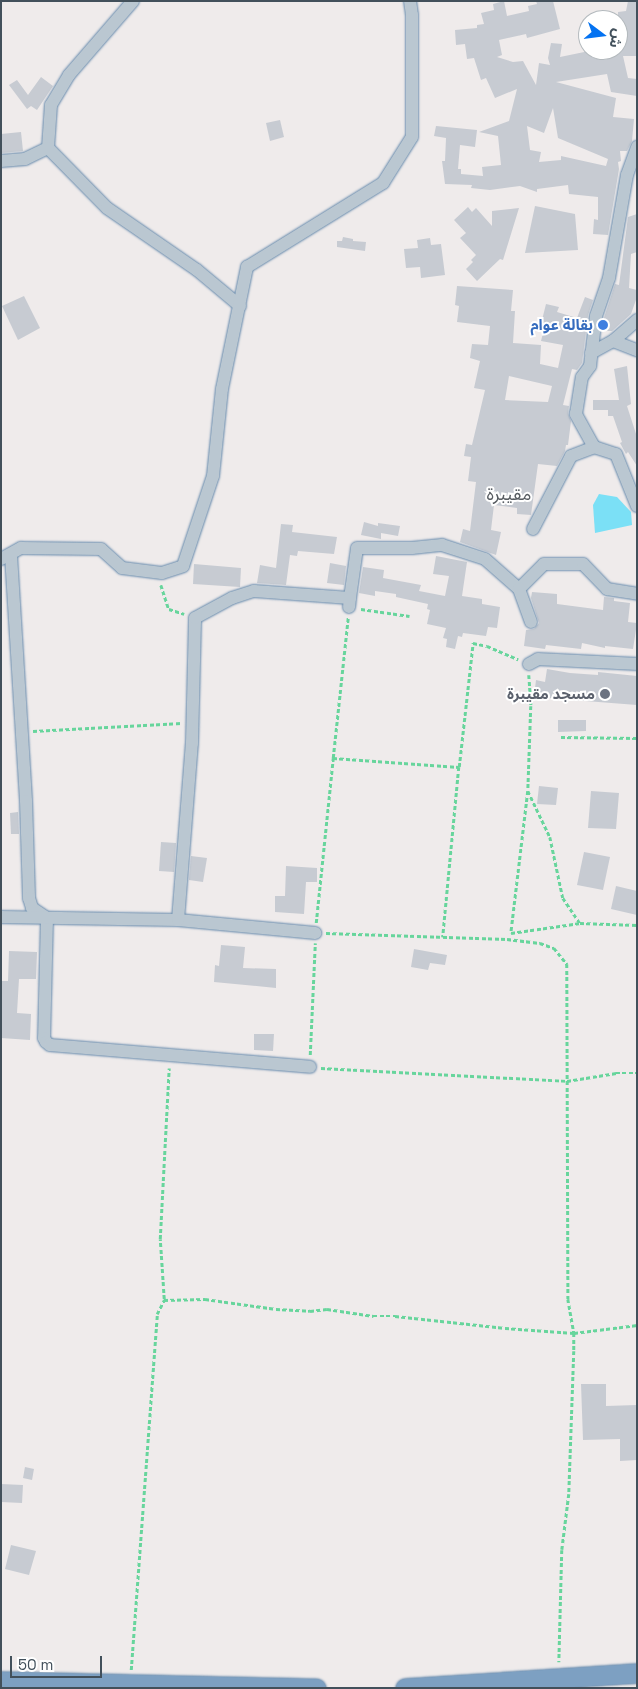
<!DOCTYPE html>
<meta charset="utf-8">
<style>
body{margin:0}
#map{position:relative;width:638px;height:1689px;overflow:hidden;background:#efebeb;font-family:"Space Grotesk","Noto Sans Arabic",sans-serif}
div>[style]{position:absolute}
.water>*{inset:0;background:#7be0f6}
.building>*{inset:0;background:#c7cbd2}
.path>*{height:2.5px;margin-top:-1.25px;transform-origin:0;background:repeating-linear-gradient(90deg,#67d59c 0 4px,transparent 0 6.5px)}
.roads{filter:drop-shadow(0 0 1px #688bad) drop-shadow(0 0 1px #688bad)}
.minor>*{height:12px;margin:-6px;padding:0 6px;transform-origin:6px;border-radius:6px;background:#bac7d1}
.highway>*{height:19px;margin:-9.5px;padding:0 9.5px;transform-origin:9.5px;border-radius:9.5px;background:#7da0c2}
.dots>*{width:14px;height:14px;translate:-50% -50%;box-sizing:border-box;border:2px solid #fff;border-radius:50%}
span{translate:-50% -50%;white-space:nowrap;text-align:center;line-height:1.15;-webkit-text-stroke:4px #fff;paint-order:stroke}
.shop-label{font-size:15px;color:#366cbe;font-weight:700}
.right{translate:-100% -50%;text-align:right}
.worship-label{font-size:15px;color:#5b616d;font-weight:700}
.quarter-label{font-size:18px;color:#585d62}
.frame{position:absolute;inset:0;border:2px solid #42505b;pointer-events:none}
.north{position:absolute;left:578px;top:10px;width:50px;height:50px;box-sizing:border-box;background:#fff;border:1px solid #b3b9bd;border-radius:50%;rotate:105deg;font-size:14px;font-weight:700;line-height:20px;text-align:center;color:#42505b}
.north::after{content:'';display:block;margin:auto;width:18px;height:22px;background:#0472f1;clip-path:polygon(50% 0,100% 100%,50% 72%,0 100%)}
.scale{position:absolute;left:10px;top:1656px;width:92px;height:22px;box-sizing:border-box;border:2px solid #42505b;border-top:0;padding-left:6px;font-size:15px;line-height:18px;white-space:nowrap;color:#42505b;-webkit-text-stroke:4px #fff;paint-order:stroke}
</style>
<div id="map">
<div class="water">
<i style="clip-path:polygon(599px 494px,617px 497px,631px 512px,632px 525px,595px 533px,593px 505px)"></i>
</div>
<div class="building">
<i style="clip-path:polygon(evenodd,504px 1px,507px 16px,529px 11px,528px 6px,537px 4px,536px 1px,553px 1px,560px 29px,527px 38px,526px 34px,499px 40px,502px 55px,497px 57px,513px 62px,523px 61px,536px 85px,539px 63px,550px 65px,548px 58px,551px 43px,562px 44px,560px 57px,594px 50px,618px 50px,618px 12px,626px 11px,628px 1px,637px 1px,637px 56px,623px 56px,628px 78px,637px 79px,637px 96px,611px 92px,607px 74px,556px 82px,616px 98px,613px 117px,634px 119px,632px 141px,627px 151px,620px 151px,621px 161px,618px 162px,619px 169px,608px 235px,593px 234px,594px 219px,598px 220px,598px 197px,569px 194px,568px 185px,537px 189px,537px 192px,520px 186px,490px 190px,471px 188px,472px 185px,445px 184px,442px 161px,445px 161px,446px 138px,434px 136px,436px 126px,477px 130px,475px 147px,460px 145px,458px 169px,461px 169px,461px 174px,483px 176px,482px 167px,501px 165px,498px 136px,479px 132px,509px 121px,517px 89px,495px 98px,486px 78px,481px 80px,474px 58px,467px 59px,465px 44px,456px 45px,455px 30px,477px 28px,477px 25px,484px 24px,481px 13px,494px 10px,493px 4px,504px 1px,553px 108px,558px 138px,608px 159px,606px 166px,561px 156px,561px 160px,539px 162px,541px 152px,530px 150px,527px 126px,544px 133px,553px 108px)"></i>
<i style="clip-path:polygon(41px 77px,53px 86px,37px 110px,31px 106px,27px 109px,9px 85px,17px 80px,28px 95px)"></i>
<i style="clip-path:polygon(280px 120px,284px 137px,270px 141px,266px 123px)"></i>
<i style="clip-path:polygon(21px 132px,23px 151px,1px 153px,1px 134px)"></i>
<i style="clip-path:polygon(535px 206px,575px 214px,578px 250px,525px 253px)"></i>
<i style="clip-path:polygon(468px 207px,472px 212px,476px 208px,492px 226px,492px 211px,519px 208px,503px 260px,500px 259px,477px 281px,466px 269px,473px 262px,471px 260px,476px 255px,460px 238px,466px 233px,454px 220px)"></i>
<i style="clip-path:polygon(637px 214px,637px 252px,631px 254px,629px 288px,637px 290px,637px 297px,631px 314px,612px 331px,608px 331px,603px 329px,604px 318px,615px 284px,619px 285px,628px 217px)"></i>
<i style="clip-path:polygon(343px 237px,353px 239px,353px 241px,366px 242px,365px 251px,337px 247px,337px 241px,342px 241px)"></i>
<i style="clip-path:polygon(430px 238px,431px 245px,441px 244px,445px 275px,421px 278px,420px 267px,406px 268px,404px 249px,418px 248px,417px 240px)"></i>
<i style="clip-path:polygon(evenodd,457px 286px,513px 290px,511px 311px,515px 311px,513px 343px,541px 345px,540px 364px,558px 368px,563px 345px,541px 341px,545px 325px,541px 324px,546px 304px,559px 307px,557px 312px,577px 318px,585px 297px,593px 300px,588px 315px,582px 363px,577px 370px,572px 369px,563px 405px,569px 406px,568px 413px,571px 421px,568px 445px,566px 445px,565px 451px,557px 466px,538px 464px,531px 515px,517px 514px,517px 508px,494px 505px,491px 530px,501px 532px,496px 555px,460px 542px,463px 529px,470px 531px,476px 482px,468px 481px,471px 457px,464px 456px,466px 444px,472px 445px,485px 390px,474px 388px,480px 361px,470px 358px,472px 344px,488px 345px,490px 326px,457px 322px,459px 306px,455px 305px,457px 286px,509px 376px,552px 386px,548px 402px,505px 400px,509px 376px)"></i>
<i style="clip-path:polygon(24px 296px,40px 328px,18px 340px,2px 306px)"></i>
<i style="clip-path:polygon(627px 366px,631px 404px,627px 406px,637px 437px,637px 466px,628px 452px,626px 454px,620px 443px,622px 442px,613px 416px,608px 416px,608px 410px,593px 410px,593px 400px,619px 400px,614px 369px)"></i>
<i style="clip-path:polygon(364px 522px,378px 526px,378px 523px,400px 526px,398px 536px,381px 533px,381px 539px,361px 535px)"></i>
<i style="clip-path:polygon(281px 524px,293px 525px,292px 532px,337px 537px,334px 554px,298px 551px,297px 556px,290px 555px,286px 585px,257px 583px,260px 565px,276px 568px)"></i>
<i style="clip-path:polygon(436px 556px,467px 562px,462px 596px,482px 599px,482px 604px,500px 607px,497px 628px,488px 627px,486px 636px,463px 633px,462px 637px,458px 636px,455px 649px,446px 647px,447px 639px,443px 638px,446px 628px,427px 624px,430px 610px,427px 609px,428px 604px,396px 597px,396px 594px,375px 591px,375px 596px,359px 593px,363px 567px,384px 570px,383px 578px,421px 585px,419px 591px,445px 596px,449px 576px,433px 574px)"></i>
<i style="clip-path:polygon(330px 563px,346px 566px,344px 585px,327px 583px)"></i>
<i style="clip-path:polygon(194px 564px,241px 568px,240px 587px,193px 584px)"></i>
<i style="clip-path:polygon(532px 592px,557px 594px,557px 604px,603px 610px,604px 597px,614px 598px,614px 601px,630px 603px,628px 622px,637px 623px,633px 649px,605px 646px,605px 648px,582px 643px,581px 649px,546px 645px,545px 649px,524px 646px,526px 630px,534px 629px,539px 623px,531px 598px)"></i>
<i style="clip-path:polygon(547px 669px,570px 673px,598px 675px,598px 672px,637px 676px,637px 705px,534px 697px,536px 680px,545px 682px)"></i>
<i style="clip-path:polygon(558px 720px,586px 720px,586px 731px,558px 732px)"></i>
<i style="clip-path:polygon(539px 786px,558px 788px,556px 805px,537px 804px)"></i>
<i style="clip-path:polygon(591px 791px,619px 793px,616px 829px,588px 828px)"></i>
<i style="clip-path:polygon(18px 812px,19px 834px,11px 834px,10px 813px)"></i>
<i style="clip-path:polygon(161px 842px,176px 843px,174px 872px,159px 871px)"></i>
<i style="clip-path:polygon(584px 852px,610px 857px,603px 890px,577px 885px)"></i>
<i style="clip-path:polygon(191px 856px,207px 858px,203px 882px,189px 880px)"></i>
<i style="clip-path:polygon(286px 866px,317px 868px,317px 882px,306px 882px,304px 914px,275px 912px,275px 896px,285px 896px)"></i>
<i style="clip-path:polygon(616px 886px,637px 891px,637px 915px,611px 909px)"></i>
<i style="clip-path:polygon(221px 945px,245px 947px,243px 968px,276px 969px,276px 988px,214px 982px,215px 965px,219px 966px)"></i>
<i style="clip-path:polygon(414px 949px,447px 955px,445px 965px,430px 963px,428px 970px,411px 967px)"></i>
<i style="clip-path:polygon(9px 951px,37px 952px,36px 979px,19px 979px,17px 1013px,31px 1014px,30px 1040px,1px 1038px,1px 981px,8px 981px)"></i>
<i style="clip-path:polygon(254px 1034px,274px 1034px,273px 1051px,254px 1050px)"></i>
<i style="clip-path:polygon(581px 1384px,606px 1384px,606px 1406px,637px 1405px,637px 1460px,620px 1461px,620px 1439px,583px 1440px)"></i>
<i style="clip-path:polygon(25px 1467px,34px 1469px,32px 1480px,23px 1478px)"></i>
<i style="clip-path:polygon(1px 1484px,23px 1485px,22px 1503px,1px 1502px)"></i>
<i style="clip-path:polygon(11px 1545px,36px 1551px,29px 1575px,5px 1569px)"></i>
</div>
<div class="path">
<i style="left:161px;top:585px;width:25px;rotate:72deg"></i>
<i style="left:169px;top:609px;width:16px;rotate:18deg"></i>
<i style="left:361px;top:609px;width:49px;rotate:8.1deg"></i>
<i style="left:529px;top:675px;width:31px;rotate:86deg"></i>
<i style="left:531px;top:706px;width:85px;rotate:92deg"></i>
<i style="left:528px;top:791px;width:51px;rotate:64.4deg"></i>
<i style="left:550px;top:837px;width:62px;rotate:78deg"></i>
<i style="left:563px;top:898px;width:30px;rotate:56deg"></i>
<i style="left:33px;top:731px;width:149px;rotate:-3.1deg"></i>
<i style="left:561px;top:737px;width:76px;rotate:0.8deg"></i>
<i style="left:333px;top:758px;width:141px;rotate:-83.9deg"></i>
<i style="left:459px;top:767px;width:125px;rotate:-83.6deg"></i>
<i style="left:473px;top:643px;width:14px;rotate:12deg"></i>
<i style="left:487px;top:646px;width:34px;rotate:23deg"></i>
<i style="left:528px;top:791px;width:143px;rotate:96.8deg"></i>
<i style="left:511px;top:933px;width:70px;rotate:-8.2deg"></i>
<i style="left:580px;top:923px;width:57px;rotate:2deg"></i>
<i style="left:316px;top:923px;width:166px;rotate:-84.1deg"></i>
<i style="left:333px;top:758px;width:126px;rotate:4.1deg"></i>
<i style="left:459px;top:767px;width:171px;rotate:95.4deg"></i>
<i style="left:326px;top:933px;width:181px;rotate:1.9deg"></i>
<i style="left:507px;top:939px;width:33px;rotate:7deg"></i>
<i style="left:540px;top:943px;width:15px;rotate:20deg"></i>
<i style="left:554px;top:948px;width:21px;rotate:51deg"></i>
<i style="left:567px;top:964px;width:335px;rotate:89.8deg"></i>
<i style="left:568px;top:1299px;width:35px;rotate:80deg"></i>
<i style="left:574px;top:1333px;width:18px;rotate:90deg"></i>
<i style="left:574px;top:1351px;width:143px;rotate:92deg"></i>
<i style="left:569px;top:1494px;width:56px;rotate:97.1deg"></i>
<i style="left:562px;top:1550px;width:112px;rotate:91.5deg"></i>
<i style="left:310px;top:1055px;width:112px;rotate:-87.4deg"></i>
<i style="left:321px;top:1068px;width:246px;rotate:3deg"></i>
<i style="left:567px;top:1081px;width:50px;rotate:-9.3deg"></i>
<i style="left:616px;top:1073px;width:21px"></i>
<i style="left:164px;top:1299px;width:60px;rotate:-93.8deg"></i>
<i style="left:160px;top:1239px;width:171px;rotate:-87deg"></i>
<i style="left:131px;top:1670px;width:357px;rotate:-85.8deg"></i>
<i style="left:157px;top:1314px;width:16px;rotate:-63deg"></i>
<i style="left:164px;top:1300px;width:41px;rotate:-1.4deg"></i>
<i style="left:205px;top:1299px;width:72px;rotate:8deg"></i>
<i style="left:276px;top:1309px;width:34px;rotate:3deg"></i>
<i style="left:310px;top:1311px;width:17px;rotate:-7deg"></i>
<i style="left:327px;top:1309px;width:47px;rotate:8.7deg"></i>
<i style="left:373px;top:1316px;width:22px"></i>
<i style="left:395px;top:1316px;width:111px;rotate:6.2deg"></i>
<i style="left:505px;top:1328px;width:69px;rotate:4.1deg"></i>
<i style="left:574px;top:1333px;width:64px;rotate:-7.2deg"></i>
</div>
<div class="roads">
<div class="minor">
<i style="left:133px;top:1px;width:98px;rotate:130.9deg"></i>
<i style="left:69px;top:75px;width:35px;rotate:121deg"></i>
<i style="left:51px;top:105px;width:43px;rotate:94deg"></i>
<i style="left:48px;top:148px;width:84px;rotate:45.5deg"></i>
<i style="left:107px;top:208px;width:109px;rotate:34.6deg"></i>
<i style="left:197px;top:270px;width:56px;rotate:39.9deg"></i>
<i style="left:1px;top:161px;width:24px;rotate:-5deg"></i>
<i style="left:25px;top:159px;width:25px;rotate:-26deg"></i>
<i style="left:613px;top:341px;width:26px;rotate:21deg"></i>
<i style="left:591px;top:353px;width:25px;rotate:-29deg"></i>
<i style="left:613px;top:341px;width:32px;rotate:-41deg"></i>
<i style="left:594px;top:447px;width:23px;rotate:18deg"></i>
<i style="left:616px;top:454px;width:56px;rotate:68deg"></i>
<i style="left:533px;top:529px;width:82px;rotate:-62.5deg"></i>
<i style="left:571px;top:456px;width:25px;rotate:-21deg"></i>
<i style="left:594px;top:447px;width:38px;rotate:-119deg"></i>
<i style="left:576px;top:414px;width:37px;rotate:-81deg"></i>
<i style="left:582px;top:377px;width:14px;rotate:-54deg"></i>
<i style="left:590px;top:366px;width:50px;rotate:-83.2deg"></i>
<i style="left:596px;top:316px;width:40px;rotate:-71.1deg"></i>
<i style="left:609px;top:278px;width:105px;rotate:-80.1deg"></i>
<i style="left:627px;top:175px;width:30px;rotate:-70deg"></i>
<i style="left:11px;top:555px;width:246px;rotate:86.5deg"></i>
<i style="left:26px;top:801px;width:97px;rotate:88.2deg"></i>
<i style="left:29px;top:898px;width:10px;rotate:73deg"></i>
<i style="left:32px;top:908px;width:18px;rotate:34deg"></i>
<i style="left:47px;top:918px;width:120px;rotate:91.4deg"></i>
<i style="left:44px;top:1038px;width:4px;rotate:63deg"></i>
<i style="left:46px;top:1042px;width:5px;rotate:37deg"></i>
<i style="left:50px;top:1045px;width:261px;rotate:4.8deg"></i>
<i style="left:1px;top:559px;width:23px;rotate:-29deg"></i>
<i style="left:21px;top:548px;width:80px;rotate:0.7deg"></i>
<i style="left:101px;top:549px;width:28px;rotate:42deg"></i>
<i style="left:122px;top:568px;width:40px;rotate:7.1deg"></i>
<i style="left:162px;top:573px;width:22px;rotate:-18deg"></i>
<i style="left:183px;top:566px;width:95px;rotate:-71.6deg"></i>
<i style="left:213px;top:476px;width:87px;rotate:-84.1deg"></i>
<i style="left:222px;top:389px;width:125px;rotate:-78.4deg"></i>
<i style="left:247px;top:267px;width:160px;rotate:-31.7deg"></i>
<i style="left:383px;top:183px;width:54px;rotate:-57.8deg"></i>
<i style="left:412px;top:137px;width:122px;rotate:-90deg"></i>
<i style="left:412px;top:15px;width:14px;rotate:-98deg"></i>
<i style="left:519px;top:589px;width:35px;rotate:-45deg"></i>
<i style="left:544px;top:564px;width:39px"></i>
<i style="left:583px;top:564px;width:35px;rotate:46deg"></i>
<i style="left:607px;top:589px;width:30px;rotate:9deg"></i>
<i style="left:350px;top:598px;width:50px;rotate:-82deg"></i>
<i style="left:357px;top:548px;width:55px"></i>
<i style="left:412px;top:548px;width:30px;rotate:-6deg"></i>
<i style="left:442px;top:545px;width:45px;rotate:18deg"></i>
<i style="left:485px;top:559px;width:45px;rotate:41.4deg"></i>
<i style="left:519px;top:589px;width:35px;rotate:70deg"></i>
<i style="left:529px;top:664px;width:10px;rotate:-29deg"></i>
<i style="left:538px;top:659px;width:99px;rotate:2.9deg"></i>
<i style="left:1px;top:917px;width:177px;rotate:1deg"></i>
<i style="left:178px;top:920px;width:138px;rotate:5.4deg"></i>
<i style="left:178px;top:920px;width:178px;rotate:-85.5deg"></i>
<i style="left:192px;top:743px;width:125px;rotate:-88.6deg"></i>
<i style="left:195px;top:618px;width:42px;rotate:-28.4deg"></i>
<i style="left:232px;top:598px;width:23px;rotate:-18deg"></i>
<i style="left:254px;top:591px;width:96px;rotate:4.2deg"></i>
<i style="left:350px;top:598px;width:9px;rotate:96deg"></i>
</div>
<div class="highway">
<i style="left:1px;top:1681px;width:315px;rotate:1.3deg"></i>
<i style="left:405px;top:1688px;width:232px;rotate:-3.7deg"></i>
</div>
</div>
<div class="dots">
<i style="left:603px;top:325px;background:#3f7fe0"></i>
<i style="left:605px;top:694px;background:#6b7280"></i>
</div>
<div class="shop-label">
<span class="right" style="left:593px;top:325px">بقالة عوام</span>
</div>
<div class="worship-label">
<span class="right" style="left:595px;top:694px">مسجد مقيبرة</span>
</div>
<div class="quarter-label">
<span style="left:509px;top:494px">مقيبرة</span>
</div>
<div class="frame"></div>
<div class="north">ش</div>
<div class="scale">50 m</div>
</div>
